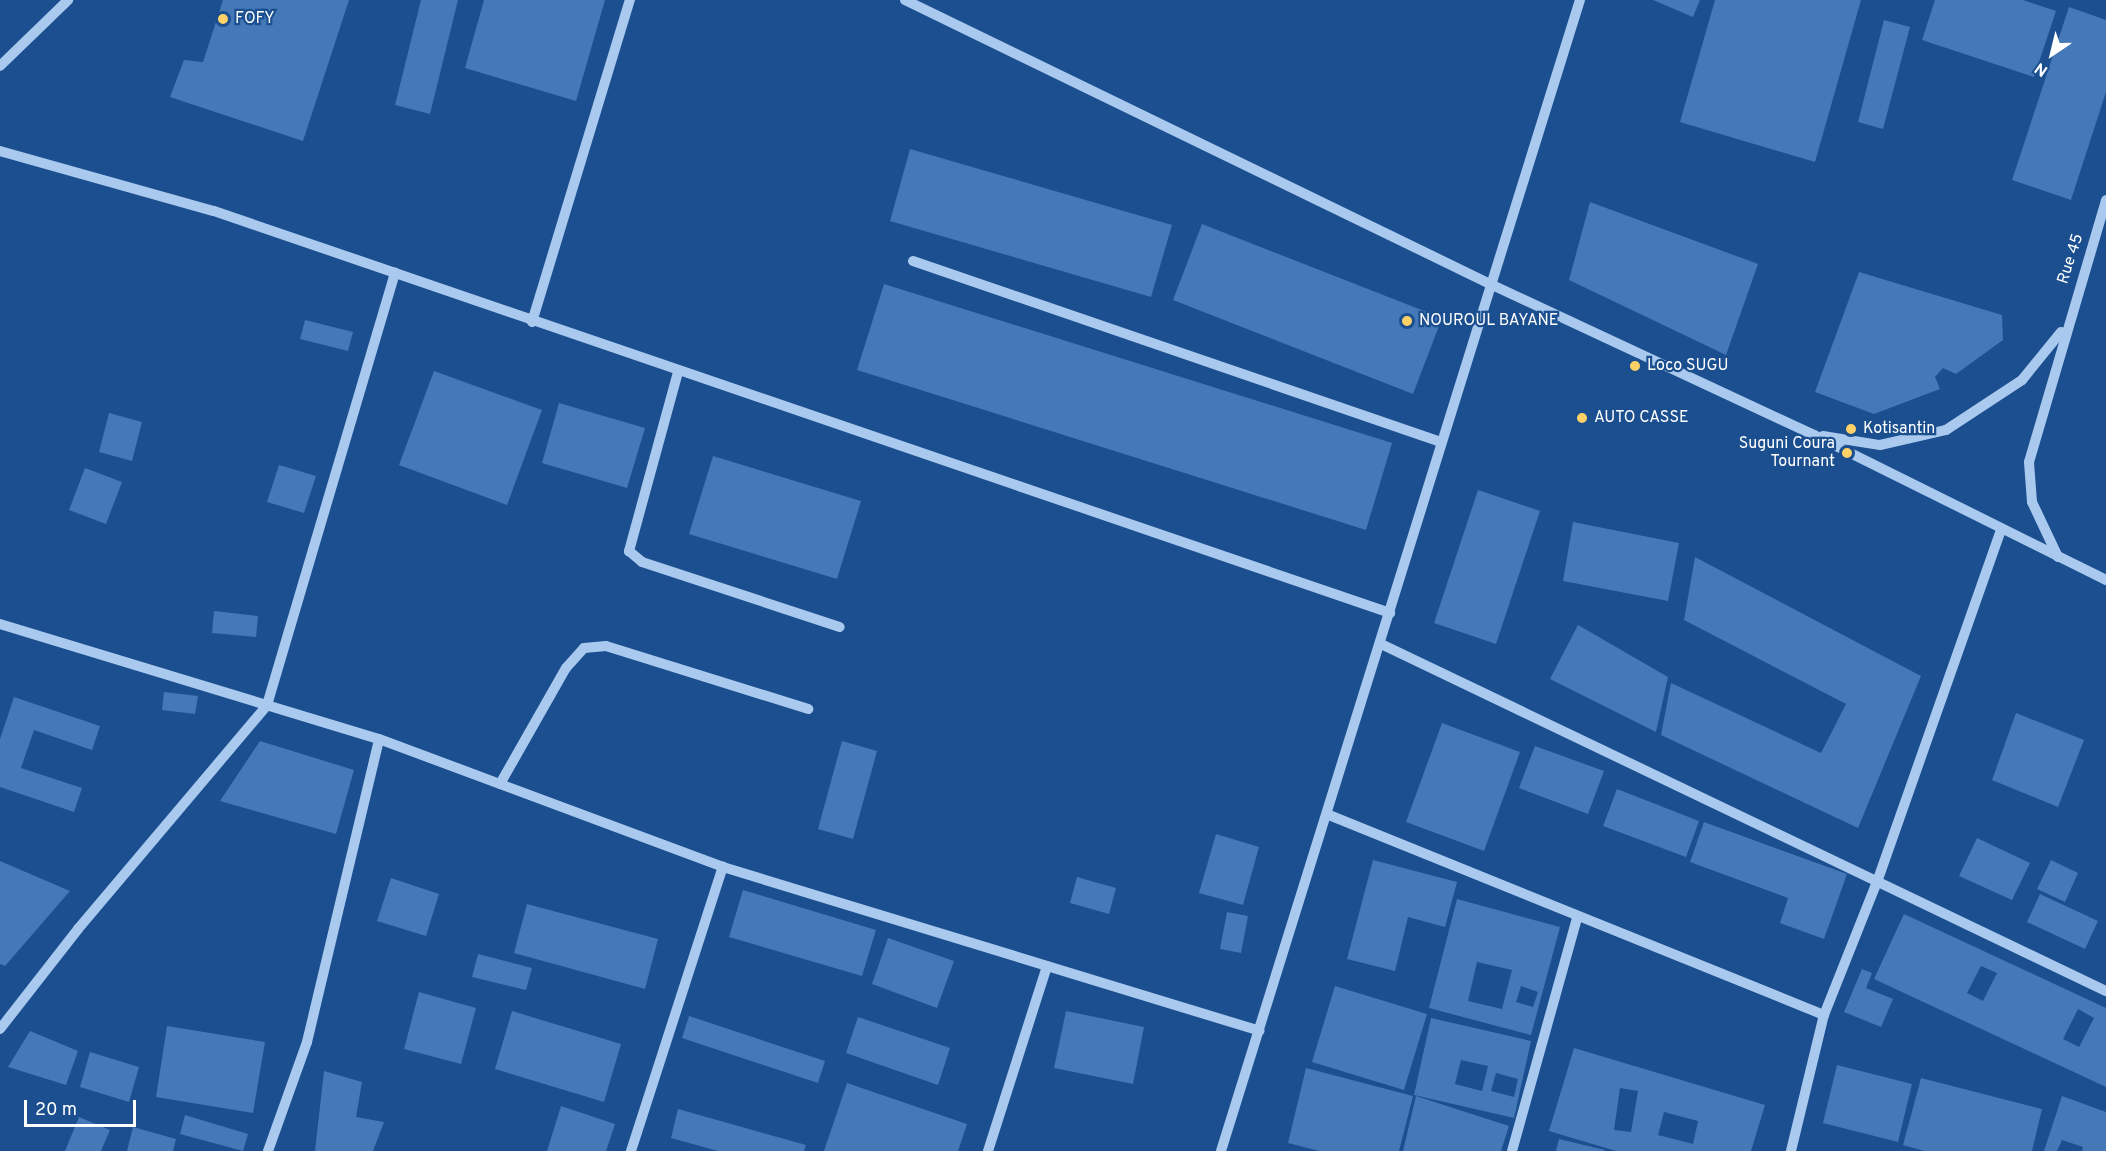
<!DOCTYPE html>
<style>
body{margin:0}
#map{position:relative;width:2106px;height:1151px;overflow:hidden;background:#1b4f8f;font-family:Overpass,sans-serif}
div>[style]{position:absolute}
.building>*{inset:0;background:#4478b7}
.minor>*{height:10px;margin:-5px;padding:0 5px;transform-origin:5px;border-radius:5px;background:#a9c9ee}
.dots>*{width:16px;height:16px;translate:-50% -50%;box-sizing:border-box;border:3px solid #1b4f8f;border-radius:50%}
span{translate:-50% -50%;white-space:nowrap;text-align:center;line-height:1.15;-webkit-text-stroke:4.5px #1b4f8f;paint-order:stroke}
.poi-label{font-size:16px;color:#fff}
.left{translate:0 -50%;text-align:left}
.right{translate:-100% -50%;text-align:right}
.street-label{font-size:16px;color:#fff}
.north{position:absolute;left:2022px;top:24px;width:60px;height:60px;-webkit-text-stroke:4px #1b4f8f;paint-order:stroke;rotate:215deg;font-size:16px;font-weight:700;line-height:24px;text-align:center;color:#fff}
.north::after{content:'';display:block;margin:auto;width:21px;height:27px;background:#fff;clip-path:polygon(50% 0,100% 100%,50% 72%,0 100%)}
.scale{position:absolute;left:24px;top:1100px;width:112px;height:27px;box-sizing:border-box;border:3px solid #fff;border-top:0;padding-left:8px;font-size:18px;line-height:21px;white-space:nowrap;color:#fff;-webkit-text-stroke:4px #1b4f8f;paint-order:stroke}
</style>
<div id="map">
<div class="building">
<i style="clip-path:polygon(223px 0,349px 0,303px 141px,170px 97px,184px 60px,203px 62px)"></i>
<i style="clip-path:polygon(421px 0,458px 0,430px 114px,395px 105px)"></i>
<i style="clip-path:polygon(484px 0,605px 0,576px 101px,465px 68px)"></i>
<i style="clip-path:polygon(1653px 0,1700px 0,1693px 17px)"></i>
<i style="clip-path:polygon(1715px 0,1861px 0,1815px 162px,1680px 122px)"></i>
<i style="clip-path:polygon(1935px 0,2023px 0,2056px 11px,2034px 77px,1922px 40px)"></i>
<i style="clip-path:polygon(2069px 7px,2106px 20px,2106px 92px,2071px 200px,2012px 180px)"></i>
<i style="clip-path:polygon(1884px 20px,1910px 27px,1883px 129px,1858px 122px)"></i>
<i style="clip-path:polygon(910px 149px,1172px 225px,1151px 297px,890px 221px)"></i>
<i style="clip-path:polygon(1590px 202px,1758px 264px,1726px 355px,1569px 280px)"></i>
<i style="clip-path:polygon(1202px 224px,1442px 318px,1413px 394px,1173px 300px)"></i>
<i style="clip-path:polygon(1859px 272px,2002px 315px,2003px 340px,1956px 374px,1943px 368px,1935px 377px,1940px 389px,1874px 414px,1815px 392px)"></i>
<i style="clip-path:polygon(884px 284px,1392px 443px,1366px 530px,857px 370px)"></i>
<i style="clip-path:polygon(305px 320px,353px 332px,348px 351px,300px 339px)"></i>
<i style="clip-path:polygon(434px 371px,542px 410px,507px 505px,399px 465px)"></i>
<i style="clip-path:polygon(559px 403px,645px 428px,627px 488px,542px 463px)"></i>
<i style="clip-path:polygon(109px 413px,142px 422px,132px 461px,99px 452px)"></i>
<i style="clip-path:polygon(713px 456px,861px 501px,837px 579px,689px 534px)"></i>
<i style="clip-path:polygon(279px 465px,316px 476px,304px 513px,267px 502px)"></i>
<i style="clip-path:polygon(85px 468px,122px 482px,106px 524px,69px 510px)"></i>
<i style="clip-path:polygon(1478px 490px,1540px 511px,1496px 644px,1434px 623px)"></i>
<i style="clip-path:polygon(1573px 522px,1679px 543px,1668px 601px,1563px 581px)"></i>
<i style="clip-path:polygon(1695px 557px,1921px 676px,1858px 828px,1661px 735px,1671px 683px,1821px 753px,1846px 704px,1684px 620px)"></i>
<i style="clip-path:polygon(214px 611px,258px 616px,256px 637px,212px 633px)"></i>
<i style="clip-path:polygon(1578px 625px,1668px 677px,1656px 732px,1550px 679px)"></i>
<i style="clip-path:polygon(164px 692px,198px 696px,195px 714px,162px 710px)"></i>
<i style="clip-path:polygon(14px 697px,100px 726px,92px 750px,34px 730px,21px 768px,82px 788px,74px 812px,0 787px,0 739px)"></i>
<i style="clip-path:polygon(2016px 713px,2084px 740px,2058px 807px,1992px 780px)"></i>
<i style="clip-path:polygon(1442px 723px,1520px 752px,1484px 851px,1406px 822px)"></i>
<i style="clip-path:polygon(260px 741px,354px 770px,336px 834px,220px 801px)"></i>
<i style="clip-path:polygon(842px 741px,877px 751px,853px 839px,818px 829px)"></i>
<i style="clip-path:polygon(1535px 746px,1604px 771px,1588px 814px,1519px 788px)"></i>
<i style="clip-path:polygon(1617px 789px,1699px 821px,1686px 857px,1603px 826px)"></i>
<i style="clip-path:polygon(1704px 822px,1847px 874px,1824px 939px,1780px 923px,1788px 898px,1690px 862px)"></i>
<i style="clip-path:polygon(1216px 834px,1259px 847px,1243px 905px,1199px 893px)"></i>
<i style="clip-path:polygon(1977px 838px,2030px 863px,2012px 900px,1959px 876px)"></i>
<i style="clip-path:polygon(1373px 860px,1457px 882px,1445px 927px,1408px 917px,1395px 971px,1347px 959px)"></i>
<i style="clip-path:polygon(2051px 860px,2078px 873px,2065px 902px,2037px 889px)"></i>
<i style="clip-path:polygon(0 861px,70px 891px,5px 966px,0 964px)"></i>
<i style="clip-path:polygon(1077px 877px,1116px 888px,1109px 914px,1070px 903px)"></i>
<i style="clip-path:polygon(391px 878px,439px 894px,426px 936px,377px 921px)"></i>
<i style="clip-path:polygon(743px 890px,876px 930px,862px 976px,729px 937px)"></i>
<i style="clip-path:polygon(2040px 894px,2098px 921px,2085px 949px,2027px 922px)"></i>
<i style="clip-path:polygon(evenodd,1457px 899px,1560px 927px,1531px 1035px,1429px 1008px,1457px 899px,1477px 962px,1512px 970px,1502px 1009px,1468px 1001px,1477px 962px,1457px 899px,1521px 986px,1538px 992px,1533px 1007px,1516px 1002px,1521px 986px)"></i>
<i style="clip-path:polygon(527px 904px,658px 939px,645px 989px,514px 953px)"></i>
<i style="clip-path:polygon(1227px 912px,1248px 916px,1241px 953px,1220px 949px)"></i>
<i style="clip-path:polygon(evenodd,1904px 914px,2106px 1008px,2106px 1087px,1874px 979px,1904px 914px,1981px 966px,1997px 973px,1983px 1001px,1967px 993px,1981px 966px,1904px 914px,2078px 1009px,2094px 1018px,2079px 1047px,2063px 1039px,2078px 1009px)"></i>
<i style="clip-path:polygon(888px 938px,954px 961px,937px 1008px,872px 984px)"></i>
<i style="clip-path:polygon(478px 954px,532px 968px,526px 990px,472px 977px)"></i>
<i style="clip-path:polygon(1862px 969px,1872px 973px,1866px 988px,1893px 999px,1881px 1027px,1844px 1012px)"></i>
<i style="clip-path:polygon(1335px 986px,1427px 1014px,1404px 1090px,1312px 1062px)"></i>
<i style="clip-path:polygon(419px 992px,476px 1008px,461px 1064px,404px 1049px)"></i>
<i style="clip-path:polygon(512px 1011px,621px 1044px,604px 1102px,495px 1069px)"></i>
<i style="clip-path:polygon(1066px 1011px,1144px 1027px,1133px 1084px,1054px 1068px)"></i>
<i style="clip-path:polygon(689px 1016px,825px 1061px,818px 1083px,682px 1038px)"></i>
<i style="clip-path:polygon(858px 1017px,950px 1048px,938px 1085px,846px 1053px)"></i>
<i style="clip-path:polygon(evenodd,1431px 1018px,1531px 1041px,1514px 1118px,1414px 1095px,1431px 1018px,1461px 1060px,1488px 1066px,1482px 1091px,1455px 1084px,1461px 1060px,1431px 1018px,1496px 1073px,1518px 1079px,1514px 1097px,1491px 1091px,1496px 1073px)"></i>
<i style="clip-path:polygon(167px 1026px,265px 1042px,253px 1113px,156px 1097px)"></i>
<i style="clip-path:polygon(30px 1031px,78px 1051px,66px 1085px,8px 1067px)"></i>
<i style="clip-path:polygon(evenodd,1574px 1048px,1765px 1105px,1751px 1151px,1616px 1151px,1549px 1131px,1574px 1048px,1620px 1088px,1638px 1091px,1631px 1132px,1614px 1130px,1620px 1088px,1574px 1048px,1664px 1112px,1698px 1121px,1693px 1144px,1658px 1135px,1664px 1112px)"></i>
<i style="clip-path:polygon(90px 1052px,139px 1067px,129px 1102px,80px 1087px)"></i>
<i style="clip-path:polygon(1837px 1065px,1912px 1084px,1898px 1142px,1823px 1123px)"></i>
<i style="clip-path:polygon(1306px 1068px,1413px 1096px,1399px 1151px,1319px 1151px,1288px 1143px)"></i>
<i style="clip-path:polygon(324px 1071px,362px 1082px,356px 1117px,384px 1122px,373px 1151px,315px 1151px)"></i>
<i style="clip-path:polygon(1921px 1078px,2042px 1109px,2032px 1151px,1924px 1151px,1903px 1145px)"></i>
<i style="clip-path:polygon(847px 1083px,967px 1124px,958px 1151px,824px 1151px)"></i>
<i style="clip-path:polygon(1416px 1096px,1509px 1126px,1501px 1151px,1403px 1151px)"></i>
<i style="clip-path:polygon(2062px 1096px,2106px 1112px,2106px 1151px,2082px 1151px,2083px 1147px,2062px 1140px,2057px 1151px,2044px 1151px)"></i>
<i style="clip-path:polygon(561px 1106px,615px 1124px,606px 1151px,547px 1151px)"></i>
<i style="clip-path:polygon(678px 1109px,806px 1145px,804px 1151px,718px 1151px,671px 1138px)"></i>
<i style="clip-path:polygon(185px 1115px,248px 1134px,243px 1151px,180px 1134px)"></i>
<i style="clip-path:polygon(79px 1117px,110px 1130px,101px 1151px,65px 1151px)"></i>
<i style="clip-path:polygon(133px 1127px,176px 1139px,173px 1151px,127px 1151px)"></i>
<i style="clip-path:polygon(1559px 1139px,1605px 1150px,1604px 1151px,1556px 1151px)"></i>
</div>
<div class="minor">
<i style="left:905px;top:0;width:648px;rotate:25.89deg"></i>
<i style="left:1488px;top:283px;width:360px;rotate:25deg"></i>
<i style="left:1814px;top:435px;width:326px;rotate:26.4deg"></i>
<i style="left:0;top:66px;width:95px;rotate:-44.1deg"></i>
<i style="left:0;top:151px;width:222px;rotate:15.7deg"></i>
<i style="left:214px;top:211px;width:1243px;rotate:18.87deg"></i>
<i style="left:913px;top:261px;width:558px;rotate:18.92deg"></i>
<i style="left:532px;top:322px;width:337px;rotate:-73.1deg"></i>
<i style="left:678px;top:372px;width:186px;rotate:105.3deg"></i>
<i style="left:629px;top:551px;width:17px;rotate:40deg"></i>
<i style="left:642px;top:562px;width:208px;rotate:18.2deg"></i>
<i style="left:1823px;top:436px;width:58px;rotate:9deg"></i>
<i style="left:1880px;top:445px;width:68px;rotate:-12.8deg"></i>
<i style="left:1946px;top:430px;width:91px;rotate:-33.3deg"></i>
<i style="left:2022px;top:380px;width:62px;rotate:-50.9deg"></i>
<i style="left:2058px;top:557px;width:61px;rotate:-115.3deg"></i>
<i style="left:2032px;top:502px;width:40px;rotate:-94.3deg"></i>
<i style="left:2029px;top:462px;width:273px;rotate:-73.6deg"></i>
<i style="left:0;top:624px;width:396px;rotate:16.9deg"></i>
<i style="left:379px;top:739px;width:367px;rotate:20.4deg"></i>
<i style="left:723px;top:867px;width:561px;rotate:16.98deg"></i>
<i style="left:1381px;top:644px;width:804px;rotate:25.58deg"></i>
<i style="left:500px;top:784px;width:133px;rotate:-60.4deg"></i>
<i style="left:566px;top:668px;width:27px;rotate:-48deg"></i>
<i style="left:584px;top:648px;width:22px;rotate:-5deg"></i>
<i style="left:606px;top:646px;width:212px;rotate:17.3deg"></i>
<i style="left:1329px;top:815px;width:534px;rotate:22deg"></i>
<i style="left:0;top:1029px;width:127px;rotate:-52deg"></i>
<i style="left:78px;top:929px;width:293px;rotate:-49.8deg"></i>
<i style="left:267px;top:705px;width:451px;rotate:-73.5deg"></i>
<i style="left:268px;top:1151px;width:116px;rotate:-70.3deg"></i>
<i style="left:307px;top:1042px;width:311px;rotate:-76.6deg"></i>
<i style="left:631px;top:1151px;width:299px;rotate:-72.1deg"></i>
<i style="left:988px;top:1151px;width:194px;rotate:-72.3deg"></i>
<i style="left:1221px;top:1151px;width:1206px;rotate:-72.68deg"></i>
<i style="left:1512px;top:1151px;width:242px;rotate:-74.4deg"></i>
<i style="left:1791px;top:1151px;width:140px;rotate:-76.4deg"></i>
<i style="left:1824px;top:1015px;width:143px;rotate:-68.3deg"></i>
<i style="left:1877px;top:882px;width:373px;rotate:-70.6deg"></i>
</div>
<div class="dots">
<i style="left:223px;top:19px;background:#ffd166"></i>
<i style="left:1407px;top:321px;background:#ffd166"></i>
<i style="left:1635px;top:366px;background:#ffd166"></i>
<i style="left:1582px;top:418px;background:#ffd166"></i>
<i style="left:1851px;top:429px;background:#ffd166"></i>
<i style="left:1847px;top:453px;background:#ffd166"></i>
</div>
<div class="poi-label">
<span class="left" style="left:235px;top:19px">FOFY</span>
<span class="left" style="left:1419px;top:321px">NOUROUL BAYANE</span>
<span class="left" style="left:1647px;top:366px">Loco SUGU</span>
<span class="left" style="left:1594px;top:418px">AUTO CASSE</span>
<span class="left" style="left:1863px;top:429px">Kotisantin</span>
<span class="right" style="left:1835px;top:453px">Suguni Coura<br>Tournant</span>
</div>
<div class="street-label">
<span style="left:2071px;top:259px;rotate:-72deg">Rue 45</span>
</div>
<div class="north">N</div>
<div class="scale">20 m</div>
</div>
